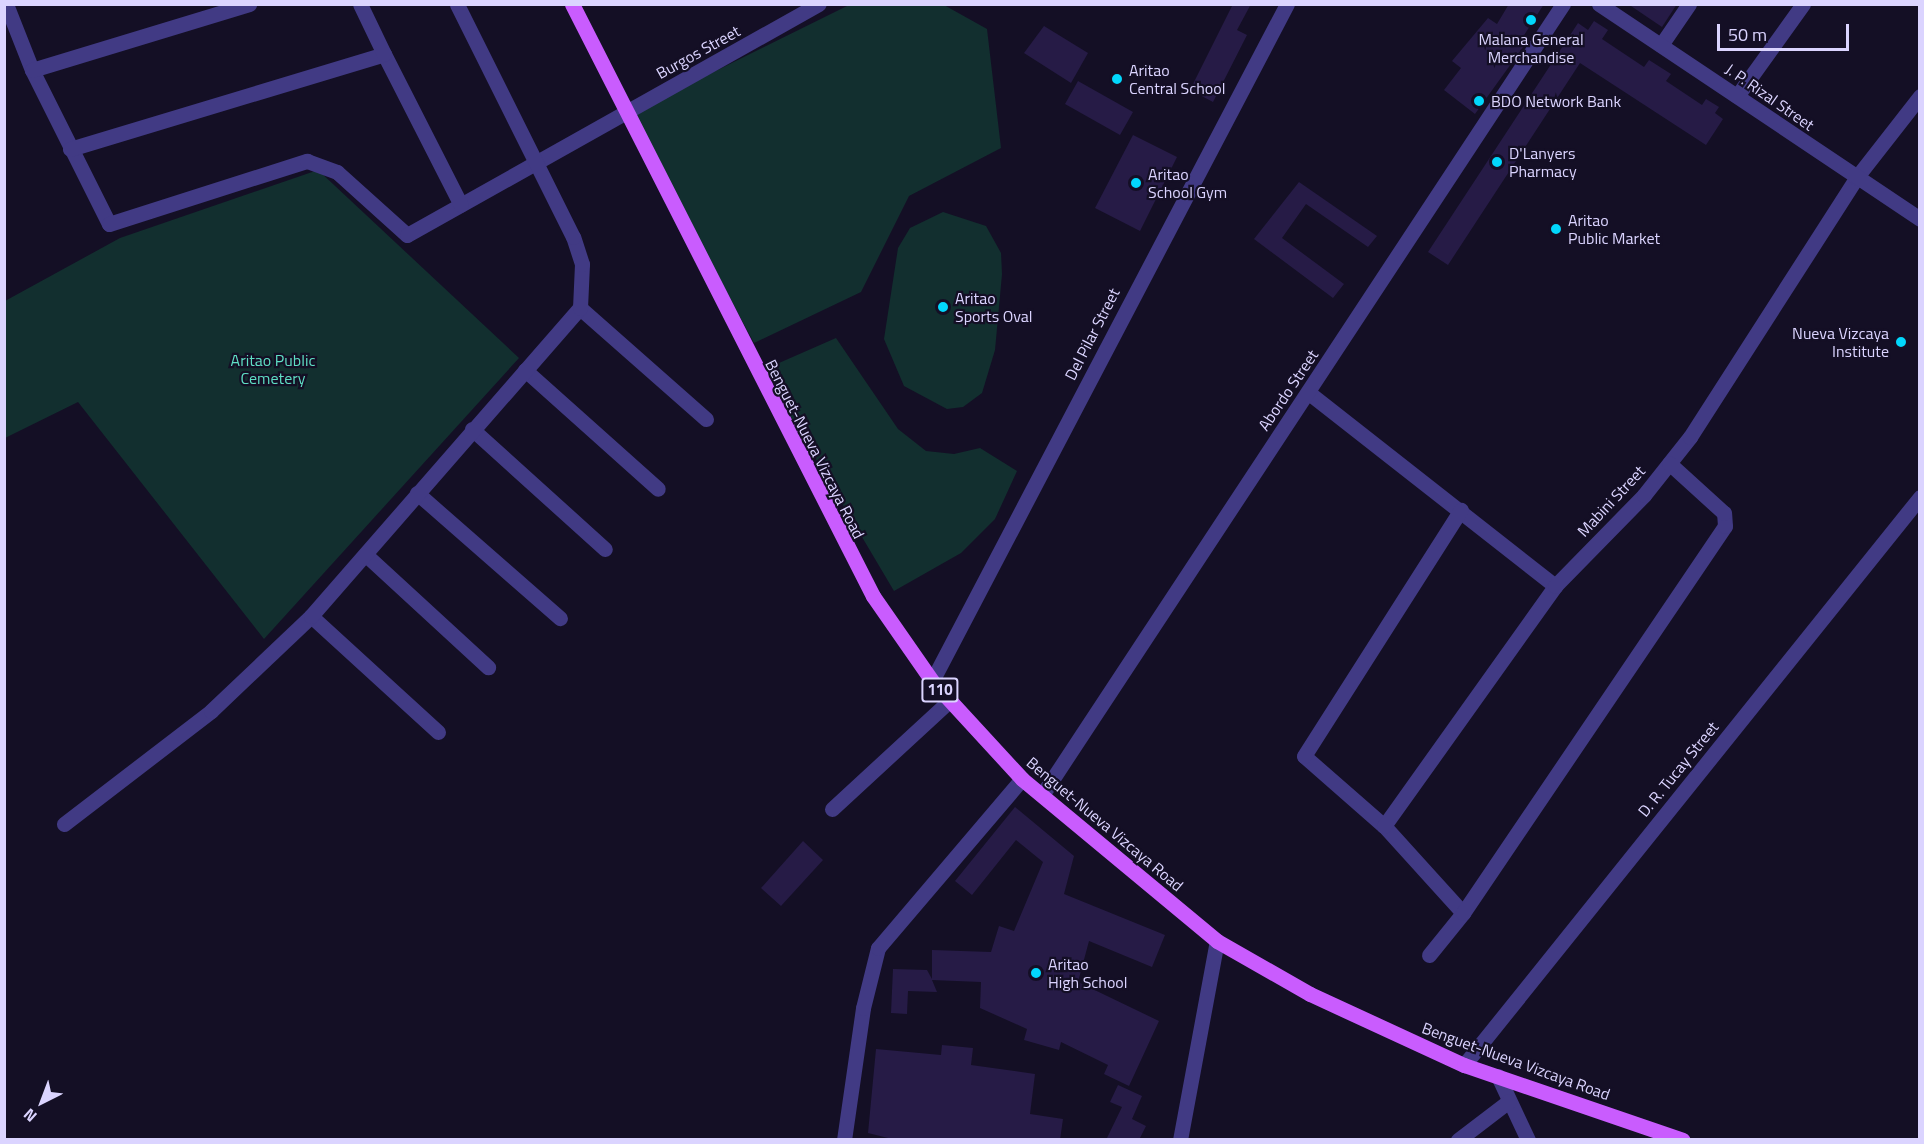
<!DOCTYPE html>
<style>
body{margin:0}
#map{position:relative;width:1924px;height:1144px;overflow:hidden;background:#140f25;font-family:"Titillium Web",sans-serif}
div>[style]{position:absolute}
.green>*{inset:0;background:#122f2f}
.building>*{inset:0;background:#261b46}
.minor>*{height:15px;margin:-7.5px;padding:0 7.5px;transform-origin:7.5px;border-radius:7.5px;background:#413a84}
.tertiary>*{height:15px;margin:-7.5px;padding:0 7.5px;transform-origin:7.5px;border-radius:7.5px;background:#413a84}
.primary>*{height:15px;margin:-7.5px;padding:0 7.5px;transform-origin:7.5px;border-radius:7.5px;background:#c95cfe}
.dots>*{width:16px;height:16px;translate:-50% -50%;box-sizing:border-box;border:3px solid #140f25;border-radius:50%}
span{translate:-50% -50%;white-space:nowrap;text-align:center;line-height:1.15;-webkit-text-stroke:4.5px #140f25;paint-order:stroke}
.shield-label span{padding:2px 4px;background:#140f25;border:2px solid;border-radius:4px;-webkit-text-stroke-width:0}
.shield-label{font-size:15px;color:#dbd4ff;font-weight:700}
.poi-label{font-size:16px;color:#dbd4ff}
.left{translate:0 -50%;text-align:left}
.right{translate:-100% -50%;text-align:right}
.street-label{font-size:16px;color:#dbd4ff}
.park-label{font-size:16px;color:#5fdfc5}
.frame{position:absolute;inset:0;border:6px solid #dbd4ff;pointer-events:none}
.north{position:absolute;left:12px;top:1072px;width:60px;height:60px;-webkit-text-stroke:4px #140f25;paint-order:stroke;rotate:222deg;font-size:16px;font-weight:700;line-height:24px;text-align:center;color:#dbd4ff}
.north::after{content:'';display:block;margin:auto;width:21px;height:27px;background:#dbd4ff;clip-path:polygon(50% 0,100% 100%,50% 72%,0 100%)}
.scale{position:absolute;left:1717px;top:24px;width:132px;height:27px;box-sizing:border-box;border:3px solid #dbd4ff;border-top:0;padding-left:8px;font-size:18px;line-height:21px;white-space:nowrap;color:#dbd4ff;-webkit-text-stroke:4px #140f25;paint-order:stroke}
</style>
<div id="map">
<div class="green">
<i style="clip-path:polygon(849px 5px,944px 5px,987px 29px,1001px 148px,909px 196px,861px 292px,754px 343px,631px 113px)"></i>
<i style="clip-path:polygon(318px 170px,519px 358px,264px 639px,78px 402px,5px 438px,5px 301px,120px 238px)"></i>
<i style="clip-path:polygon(943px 212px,986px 226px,1001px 253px,1002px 274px,995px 350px,982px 393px,963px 407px,947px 409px,904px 386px,884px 339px,898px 248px,910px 228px)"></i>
<i style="clip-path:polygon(836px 338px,898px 429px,926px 451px,954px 454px,980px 448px,1017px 471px,995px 519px,961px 553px,894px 591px,763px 370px)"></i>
</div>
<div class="building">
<i style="clip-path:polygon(1233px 4px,1251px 4px,1237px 30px,1247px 35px,1213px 102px,1190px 90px)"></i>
<i style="clip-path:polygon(1509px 4px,1544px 4px,1521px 40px,1526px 43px,1475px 114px,1444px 90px,1461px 68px,1452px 61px,1488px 18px,1497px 24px)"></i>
<i style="clip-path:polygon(1628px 4px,1677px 4px,1662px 27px)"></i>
<i style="clip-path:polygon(1594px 21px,1608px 30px,1602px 39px,1644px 67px,1649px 60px,1671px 74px,1666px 81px,1702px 105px,1706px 99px,1719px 107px,1715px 113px,1723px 119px,1706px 145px,1580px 63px,1448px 265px,1428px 252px,1578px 23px,1588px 30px)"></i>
<i style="clip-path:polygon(1044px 26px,1088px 53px,1071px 83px,1024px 53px)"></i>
<i style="clip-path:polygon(1078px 81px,1133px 112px,1120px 135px,1065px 104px)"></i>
<i style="clip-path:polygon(1133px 135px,1177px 157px,1140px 231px,1095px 208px)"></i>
<i style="clip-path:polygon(1299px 182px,1377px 236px,1368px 247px,1306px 204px,1282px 238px,1344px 284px,1333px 298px,1254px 239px)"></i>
<i style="clip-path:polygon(1015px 807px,1074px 856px,1064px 894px,1165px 935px,1152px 967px,1089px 941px,1078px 982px,1159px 1021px,1129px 1086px,1104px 1074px,1108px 1065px,1061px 1042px,1059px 1050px,1024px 1040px,1027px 1029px,980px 1008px,981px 982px,932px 980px,937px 992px,908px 991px,907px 1014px,891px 1013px,893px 969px,927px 970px,932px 979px,932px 950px,991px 952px,999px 926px,1014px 931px,1043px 862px,1016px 840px,972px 895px,955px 881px)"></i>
<i style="clip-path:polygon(803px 841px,823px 860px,781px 906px,761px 888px)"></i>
<i style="clip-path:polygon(942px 1045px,973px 1048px,971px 1065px,1035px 1074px,1030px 1114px,1063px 1119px,1060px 1140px,896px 1140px,868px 1133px,876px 1049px,941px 1055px)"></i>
<i style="clip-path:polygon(1118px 1085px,1142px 1096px,1132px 1119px,1146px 1126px,1139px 1140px,1106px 1140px,1122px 1107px,1110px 1102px)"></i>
</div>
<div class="minor">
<i style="left:6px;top:4px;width:71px;rotate:68.5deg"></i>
<i style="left:32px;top:70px;width:172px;rotate:63.4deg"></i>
<i style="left:109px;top:224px;width:208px;rotate:-17.7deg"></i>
<i style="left:307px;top:161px;width:32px;rotate:20deg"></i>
<i style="left:337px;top:172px;width:94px;rotate:42deg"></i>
<i style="left:407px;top:235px;width:472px;rotate:-29.3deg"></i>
<i style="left:1661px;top:45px;width:50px;rotate:-55.7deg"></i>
<i style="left:384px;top:54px;width:169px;rotate:63deg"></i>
<i style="left:32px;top:70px;width:227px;rotate:-16.9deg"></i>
<i style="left:1737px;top:96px;width:113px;rotate:-54.3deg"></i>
<i style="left:70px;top:149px;width:328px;rotate:-16.8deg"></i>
<i style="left:384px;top:54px;width:55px;rotate:-115.6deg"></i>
<i style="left:580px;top:308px;width:168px;rotate:41.4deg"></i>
<i style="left:525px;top:370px;width:178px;rotate:41.8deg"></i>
<i style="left:1309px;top:393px;width:313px;rotate:38.1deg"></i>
<i style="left:472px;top:429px;width:179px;rotate:42.1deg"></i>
<i style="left:417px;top:493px;width:190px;rotate:41.2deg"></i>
<i style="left:366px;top:555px;width:166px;rotate:42.6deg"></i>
<i style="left:311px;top:616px;width:172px;rotate:42.4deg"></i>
<i style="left:932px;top:681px;width:764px;rotate:-62.33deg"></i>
<i style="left:832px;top:809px;width:159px;rotate:-42.7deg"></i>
<i style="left:64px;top:824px;width:185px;rotate:-37.5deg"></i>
<i style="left:211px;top:711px;width:138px;rotate:-43.5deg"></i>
<i style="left:311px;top:616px;width:409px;rotate:-48.9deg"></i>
<i style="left:580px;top:308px;width:44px;rotate:-87.4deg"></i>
<i style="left:582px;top:264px;width:28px;rotate:-108deg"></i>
<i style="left:573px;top:237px;width:260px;rotate:-116.5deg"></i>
<i style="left:1384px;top:826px;width:106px;rotate:-138.8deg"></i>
<i style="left:1304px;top:756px;width:292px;rotate:-57.5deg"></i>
<i style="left:1463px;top:913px;width:118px;rotate:-132.2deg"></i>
<i style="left:1384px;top:826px;width:295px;rotate:-54.5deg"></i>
<i style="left:1555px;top:586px;width:127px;rotate:-45.6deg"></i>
<i style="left:1644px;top:495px;width:74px;rotate:-51.6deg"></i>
<i style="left:1690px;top:437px;width:308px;rotate:-57.3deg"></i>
<i style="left:1856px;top:178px;width:104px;rotate:-52deg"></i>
<i style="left:1429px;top:955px;width:54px;rotate:-51deg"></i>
<i style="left:1463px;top:913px;width:467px;rotate:-55.9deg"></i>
<i style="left:1725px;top:526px;width:13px;rotate:-94deg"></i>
<i style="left:1724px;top:513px;width:74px;rotate:-137.7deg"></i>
<i style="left:1464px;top:1065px;width:728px;rotate:-51.24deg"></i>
<i style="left:1498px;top:1076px;width:71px;rotate:64.9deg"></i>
<i style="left:844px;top:1140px;width:133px;rotate:-81.8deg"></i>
<i style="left:863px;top:1008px;width:62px;rotate:-76deg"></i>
<i style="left:878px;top:948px;width:222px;rotate:-49.6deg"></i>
<i style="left:1180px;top:1140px;width:202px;rotate:-79.5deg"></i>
<i style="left:1458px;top:1140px;width:64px;rotate:-37.4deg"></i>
</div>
<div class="tertiary">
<i style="left:1599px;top:4px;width:386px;rotate:33.8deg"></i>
<i style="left:1042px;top:795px;width:947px;rotate:-56.63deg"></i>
</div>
<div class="primary">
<i style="left:572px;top:4px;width:664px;rotate:63.05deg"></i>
<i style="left:873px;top:596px;width:103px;rotate:55.2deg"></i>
<i style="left:932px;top:681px;width:133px;rotate:47.4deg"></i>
<i style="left:1022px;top:779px;width:254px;rotate:39.7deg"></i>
<i style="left:1217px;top:941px;width:107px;rotate:29.7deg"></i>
<i style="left:1310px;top:994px;width:170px;rotate:24.8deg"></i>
<i style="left:1464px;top:1065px;width:231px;rotate:18.9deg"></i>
</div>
<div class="dots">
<i style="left:1531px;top:20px;background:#02d7fc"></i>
<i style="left:1117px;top:79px;background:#02d7fc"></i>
<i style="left:1479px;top:101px;background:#02d7fc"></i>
<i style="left:1497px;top:162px;background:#02d7fc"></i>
<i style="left:1136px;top:183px;background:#02d7fc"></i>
<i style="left:1556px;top:229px;background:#02d7fc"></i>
<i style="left:943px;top:307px;background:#02d7fc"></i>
<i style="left:1901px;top:342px;background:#02d7fc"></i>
<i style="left:1036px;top:973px;background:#02d7fc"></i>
</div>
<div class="shield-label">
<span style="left:940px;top:690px">110</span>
</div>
<div class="poi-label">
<span style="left:1531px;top:48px">Malana General<br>Merchandise</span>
<span class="left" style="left:1129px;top:79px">Aritao<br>Central School</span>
<span class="left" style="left:1491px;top:101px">BDO Network Bank</span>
<span class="left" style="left:1509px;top:162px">D'Lanyers<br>Pharmacy</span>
<span class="left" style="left:1148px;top:183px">Aritao<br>School Gym</span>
<span class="left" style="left:1568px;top:229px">Aritao<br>Public Market</span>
<span class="left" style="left:955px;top:307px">Aritao<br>Sports Oval</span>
<span class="right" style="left:1889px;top:342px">Nueva Vizcaya<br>Institute</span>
<span class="left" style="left:1048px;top:973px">Aritao<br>High School</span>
</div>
<div class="street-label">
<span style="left:698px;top:52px;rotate:-29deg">Burgos Street</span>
<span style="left:1770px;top:97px;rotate:35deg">J. P. Rizal Street</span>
<span style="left:1092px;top:334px;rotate:-63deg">Del Pilar Street</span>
<span style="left:1288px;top:390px;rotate:-56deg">Abordo Street</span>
<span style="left:815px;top:449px;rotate:63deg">Benguet-Nueva Vizcaya Road</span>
<span style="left:1611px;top:501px;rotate:-47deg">Mabini Street</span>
<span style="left:1678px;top:769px;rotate:-51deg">D. R. Tucay Street</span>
<span style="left:1105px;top:824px;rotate:40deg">Benguet-Nueva Vizcaya Road</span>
<span style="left:1516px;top:1061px;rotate:20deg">Benguet-Nueva Vizcaya Road</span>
</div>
<div class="park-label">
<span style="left:273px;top:369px">Aritao Public<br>Cemetery</span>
</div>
<div class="frame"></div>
<div class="north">N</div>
<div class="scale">50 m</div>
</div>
